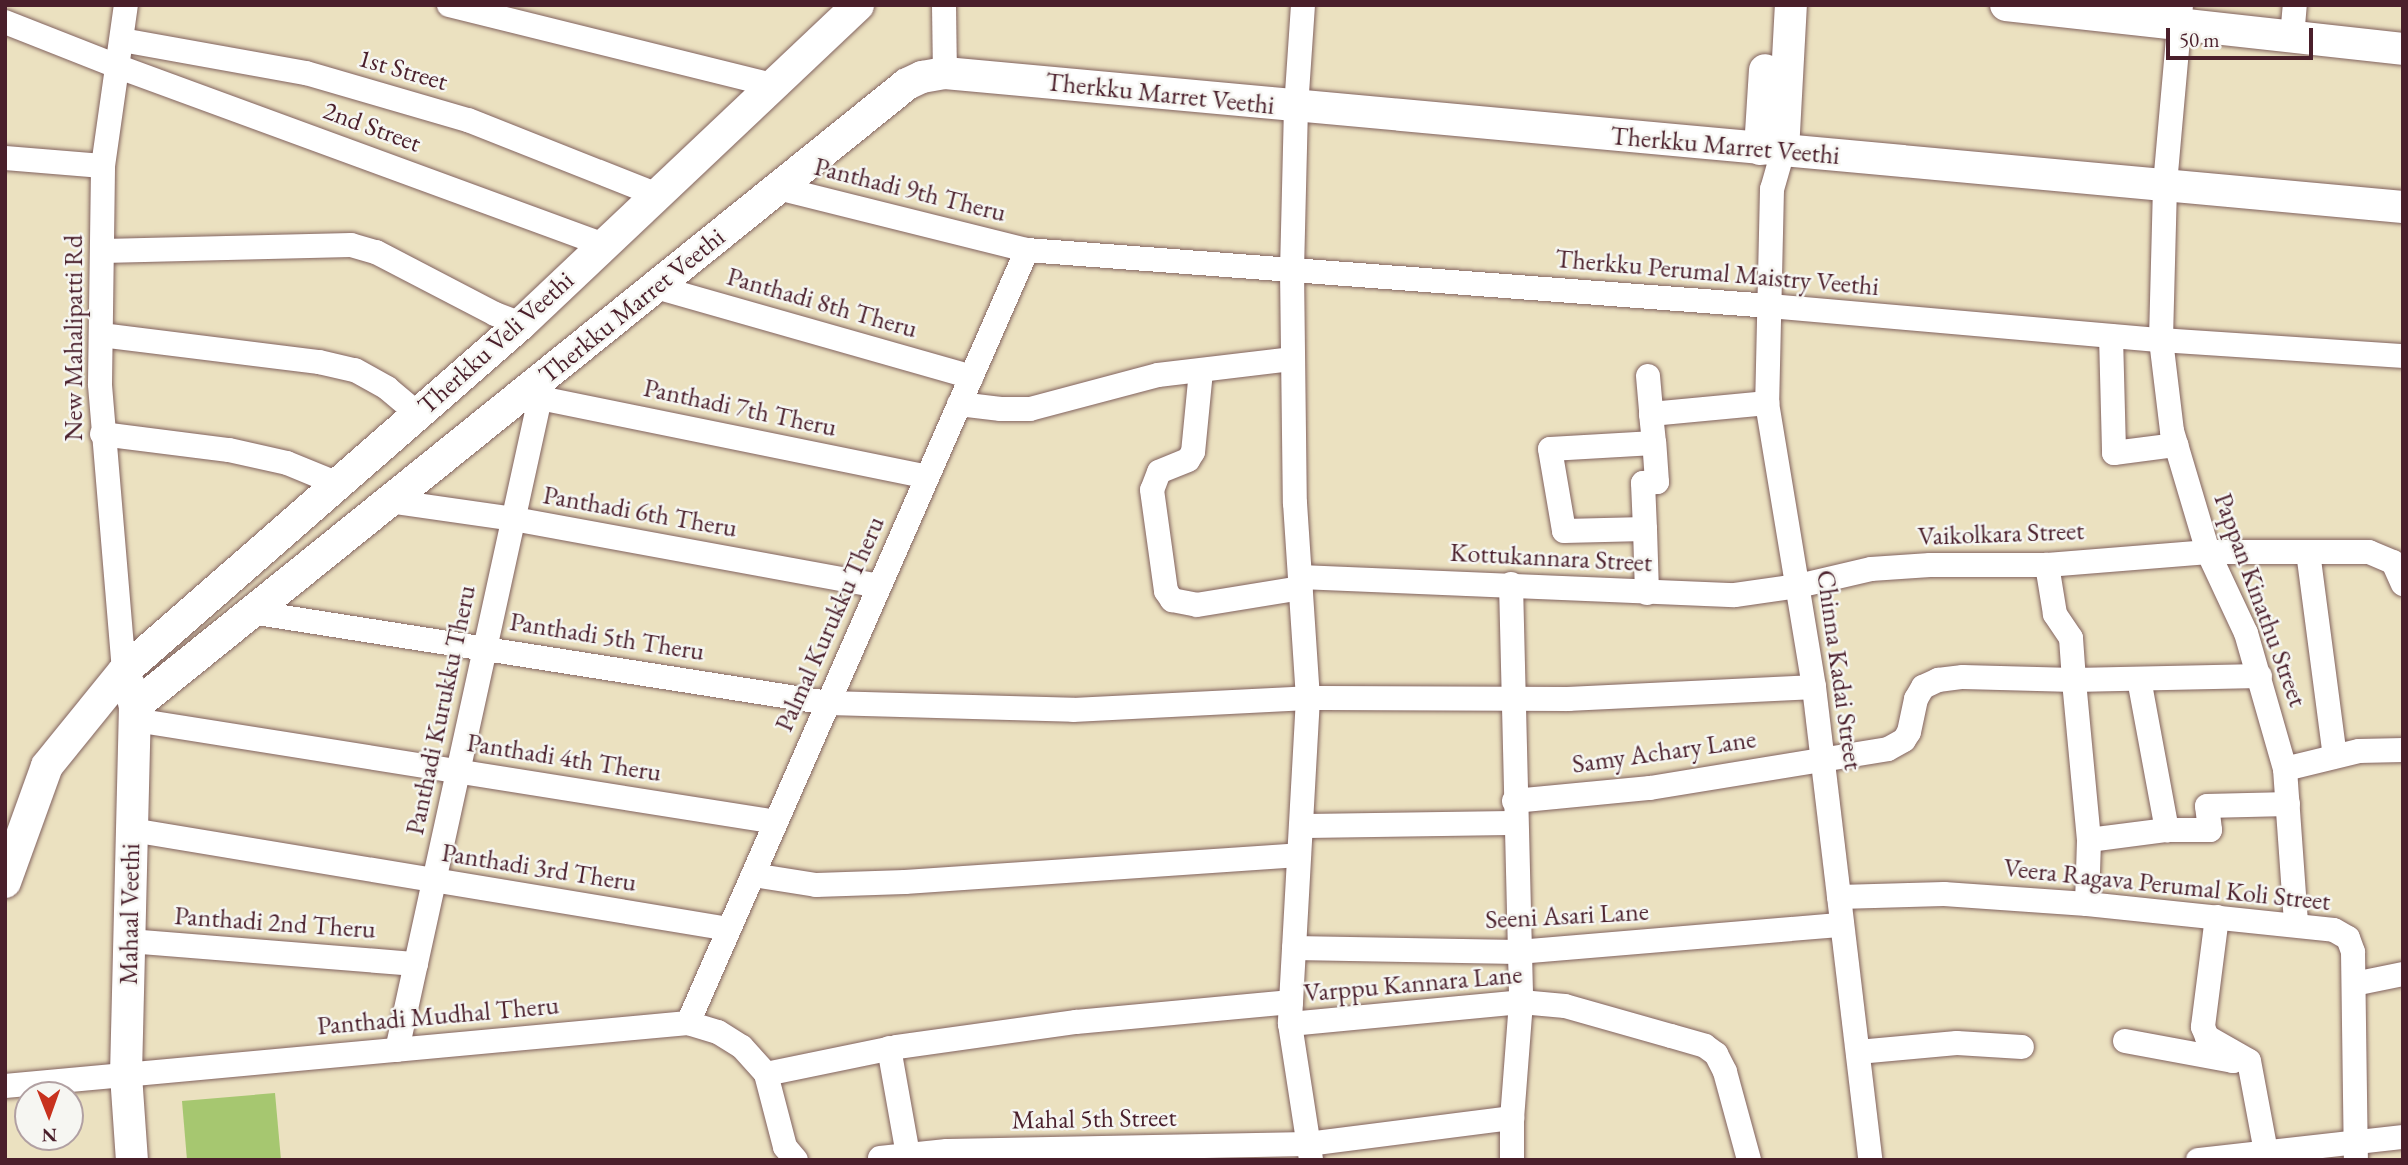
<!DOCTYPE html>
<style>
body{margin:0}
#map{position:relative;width:2408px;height:1165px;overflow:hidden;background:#ebe1c0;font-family:"EB Garamond",serif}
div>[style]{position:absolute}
.green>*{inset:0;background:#a6c770}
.roads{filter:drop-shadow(0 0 2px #82635f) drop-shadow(0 0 2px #82635f)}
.minor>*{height:24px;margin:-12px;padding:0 12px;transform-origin:12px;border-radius:12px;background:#fff}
.major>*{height:32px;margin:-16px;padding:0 16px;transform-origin:16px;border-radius:16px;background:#fff}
span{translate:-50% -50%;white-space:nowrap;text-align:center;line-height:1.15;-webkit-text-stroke:5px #f6f6f2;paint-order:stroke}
.street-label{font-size:26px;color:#4a1f2b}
.frame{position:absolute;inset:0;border:7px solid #4a1f2b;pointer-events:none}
.north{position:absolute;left:14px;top:1081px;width:70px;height:70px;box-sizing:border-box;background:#f6f6f2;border:2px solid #b1a0a2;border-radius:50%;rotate:179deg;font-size:19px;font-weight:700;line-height:28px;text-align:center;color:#4a1f2b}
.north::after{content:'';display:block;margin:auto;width:24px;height:32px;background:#c8321e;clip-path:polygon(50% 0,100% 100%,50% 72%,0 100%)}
.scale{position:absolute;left:2166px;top:28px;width:147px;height:32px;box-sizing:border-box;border:4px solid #4a1f2b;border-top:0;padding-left:9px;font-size:21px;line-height:24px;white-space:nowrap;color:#4a1f2b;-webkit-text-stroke:5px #f6f6f2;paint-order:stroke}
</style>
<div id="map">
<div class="green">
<i style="clip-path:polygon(275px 1093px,281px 1160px,187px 1160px,182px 1101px)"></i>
</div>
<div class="roads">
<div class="minor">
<i style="left:449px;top:5px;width:334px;rotate:13.9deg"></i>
<i style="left:944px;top:5px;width:68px;rotate:89.2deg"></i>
<i style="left:1303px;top:5px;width:102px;rotate:93.9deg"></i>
<i style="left:1296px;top:107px;width:163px;rotate:91.4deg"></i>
<i style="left:1292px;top:270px;width:233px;rotate:89.3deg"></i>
<i style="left:1295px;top:503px;width:195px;rotate:86.2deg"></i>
<i style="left:1308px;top:698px;width:326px;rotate:93.2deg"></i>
<i style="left:1290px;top:1024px;width:138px;rotate:81.2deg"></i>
<i style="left:2181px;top:5px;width:182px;rotate:95.1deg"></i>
<i style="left:2165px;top:186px;width:154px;rotate:91.5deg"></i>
<i style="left:2161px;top:340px;width:92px;rotate:83.1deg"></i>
<i style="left:2172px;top:431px;width:126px;rotate:73.4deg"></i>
<i style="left:2208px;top:552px;width:89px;rotate:64.9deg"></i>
<i style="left:2246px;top:633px;width:141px;rotate:74deg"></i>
<i style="left:2285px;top:769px;width:155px;rotate:85.9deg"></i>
<i style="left:5px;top:22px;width:123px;rotate:21.5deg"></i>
<i style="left:119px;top:67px;width:517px;rotate:20.15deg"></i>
<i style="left:2292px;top:37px;width:32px;rotate:-85deg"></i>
<i style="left:122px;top:40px;width:187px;rotate:10.2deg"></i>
<i style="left:306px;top:73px;width:169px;rotate:16.2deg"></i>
<i style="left:468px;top:120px;width:203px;rotate:21.6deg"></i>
<i style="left:1783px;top:151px;width:40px;rotate:106deg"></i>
<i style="left:1772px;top:189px;width:214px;rotate:91.3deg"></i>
<i style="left:1767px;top:403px;width:288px;rotate:80.6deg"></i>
<i style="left:1814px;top:687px;width:476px;rotate:83.2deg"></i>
<i style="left:5px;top:158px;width:98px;rotate:4.7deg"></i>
<i style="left:778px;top:188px;width:257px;rotate:14deg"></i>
<i style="left:1027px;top:250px;width:745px;rotate:4.31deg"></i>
<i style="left:1770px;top:306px;width:392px;rotate:5deg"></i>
<i style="left:2161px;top:340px;width:243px;rotate:3.8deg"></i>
<i style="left:103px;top:251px;width:248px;rotate:-1.4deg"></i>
<i style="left:351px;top:245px;width:26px;rotate:16deg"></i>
<i style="left:376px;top:252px;width:134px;rotate:27.5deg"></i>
<i style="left:495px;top:314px;width:28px;rotate:21deg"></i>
<i style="left:656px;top:287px;width:328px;rotate:15.9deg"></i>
<i style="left:101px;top:335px;width:220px;rotate:7.1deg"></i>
<i style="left:319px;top:362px;width:37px;rotate:13deg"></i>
<i style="left:355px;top:370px;width:37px;rotate:29deg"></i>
<i style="left:387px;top:388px;width:40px;rotate:40deg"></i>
<i style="left:2111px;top:336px;width:117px;rotate:88.5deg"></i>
<i style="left:2114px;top:453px;width:63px;rotate:-7.4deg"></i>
<i style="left:1201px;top:371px;width:81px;rotate:95.6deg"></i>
<i style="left:1193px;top:452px;width:9px;rotate:122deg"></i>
<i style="left:1188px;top:460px;width:31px;rotate:158deg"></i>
<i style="left:1159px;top:472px;width:19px;rotate:111deg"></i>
<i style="left:1152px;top:490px;width:102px;rotate:82.1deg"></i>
<i style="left:1166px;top:591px;width:11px;rotate:56deg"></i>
<i style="left:1172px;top:600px;width:25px;rotate:11deg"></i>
<i style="left:1197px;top:605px;width:105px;rotate:-9.3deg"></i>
<i style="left:1648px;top:376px;width:38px;rotate:85deg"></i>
<i style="left:1651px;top:414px;width:117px;rotate:-5.4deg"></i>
<i style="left:540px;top:398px;width:395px;rotate:11.5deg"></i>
<i style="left:959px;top:404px;width:42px;rotate:6.8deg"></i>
<i style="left:1001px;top:409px;width:29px"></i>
<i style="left:1030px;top:409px;width:132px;rotate:-14.9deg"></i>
<i style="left:1158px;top:375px;width:136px;rotate:-6.8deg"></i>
<i style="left:1651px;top:414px;width:29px;rotate:84deg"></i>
<i style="left:1654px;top:443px;width:104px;rotate:176.7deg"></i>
<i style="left:1550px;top:449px;width:83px;rotate:80.3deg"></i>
<i style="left:1564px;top:531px;width:81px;rotate:-1.4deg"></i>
<i style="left:1645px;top:529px;width:46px;rotate:-92.5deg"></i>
<i style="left:1643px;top:483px;width:14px;rotate:-4deg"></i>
<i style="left:1657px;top:482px;width:39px;rotate:-94deg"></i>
<i style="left:102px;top:434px;width:128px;rotate:7.2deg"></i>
<i style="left:229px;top:450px;width:59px;rotate:12.6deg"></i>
<i style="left:287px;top:463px;width:55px;rotate:22.4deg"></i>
<i style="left:389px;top:501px;width:126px;rotate:8.2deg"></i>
<i style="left:514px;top:519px;width:371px;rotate:10.4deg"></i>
<i style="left:1645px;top:529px;width:64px;rotate:88.2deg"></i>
<i style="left:2308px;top:552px;width:206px;rotate:82.5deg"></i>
<i style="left:1300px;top:577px;width:435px;rotate:2.4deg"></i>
<i style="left:1735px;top:595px;width:64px;rotate:-8.1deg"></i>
<i style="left:1798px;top:586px;width:75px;rotate:-13.1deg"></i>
<i style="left:1871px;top:569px;width:59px;rotate:-3.9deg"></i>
<i style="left:1930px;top:565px;width:117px"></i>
<i style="left:2047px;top:565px;width:162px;rotate:-4.6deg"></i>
<i style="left:2208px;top:552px;width:161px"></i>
<i style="left:2369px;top:552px;width:26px;rotate:23deg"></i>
<i style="left:2393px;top:562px;width:24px;rotate:66deg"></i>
<i style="left:1511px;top:584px;width:418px;rotate:88.6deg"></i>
<i style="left:1521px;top:1002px;width:116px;rotate:94.4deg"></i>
<i style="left:1512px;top:1118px;width:42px;rotate:90deg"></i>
<i style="left:251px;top:612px;width:584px;rotate:8.96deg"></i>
<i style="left:828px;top:703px;width:245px;rotate:1.6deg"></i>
<i style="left:1073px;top:710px;width:235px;rotate:-2.9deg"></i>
<i style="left:1308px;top:698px;width:261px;rotate:0.2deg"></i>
<i style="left:1569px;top:699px;width:245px;rotate:-2.8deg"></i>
<i style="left:124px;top:671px;width:288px;rotate:-94.8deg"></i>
<i style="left:100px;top:384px;width:218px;rotate:-89.2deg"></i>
<i style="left:103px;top:166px;width:163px;rotate:-81.9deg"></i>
<i style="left:2139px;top:679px;width:154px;rotate:79.5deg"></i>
<i style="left:135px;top:720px;width:649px;rotate:9.04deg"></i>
<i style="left:2285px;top:769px;width:76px;rotate:-13.7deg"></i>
<i style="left:2359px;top:751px;width:44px;rotate:-1.3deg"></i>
<i style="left:1514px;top:801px;width:137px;rotate:-5.5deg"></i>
<i style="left:1650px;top:788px;width:241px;rotate:-9.3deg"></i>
<i style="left:1888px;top:749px;width:18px;rotate:-29deg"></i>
<i style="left:1904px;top:740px;width:9px;rotate:-58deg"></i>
<i style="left:1909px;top:732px;width:34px;rotate:-78deg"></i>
<i style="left:1916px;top:699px;width:14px;rotate:-60deg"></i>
<i style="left:1923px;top:687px;width:17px;rotate:-25deg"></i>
<i style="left:1938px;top:680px;width:25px;rotate:-7deg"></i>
<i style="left:1963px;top:677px;width:111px;rotate:1.5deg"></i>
<i style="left:2074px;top:680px;width:42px;rotate:-94.1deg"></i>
<i style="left:2071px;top:638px;width:29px;rotate:-124deg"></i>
<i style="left:2055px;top:614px;width:50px;rotate:-99.3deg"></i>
<i style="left:1302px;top:826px;width:213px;rotate:-0.8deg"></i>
<i style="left:132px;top:830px;width:605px;rotate:9.42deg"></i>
<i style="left:2089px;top:840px;width:79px;rotate:-7.3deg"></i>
<i style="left:2167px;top:830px;width:43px"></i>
<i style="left:2210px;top:830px;width:24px;rotate:-97deg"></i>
<i style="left:2207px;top:806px;width:81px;rotate:-1.4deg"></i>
<i style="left:753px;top:875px;width:64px;rotate:9deg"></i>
<i style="left:816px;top:885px;width:89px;rotate:-1.9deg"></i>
<i style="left:905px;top:882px;width:395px;rotate:-3.9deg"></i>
<i style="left:1839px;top:897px;width:105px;rotate:-1.6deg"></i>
<i style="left:1944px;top:894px;width:143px;rotate:4deg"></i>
<i style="left:2087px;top:904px;width:248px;rotate:6deg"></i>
<i style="left:2334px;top:930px;width:16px;rotate:30deg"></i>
<i style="left:2348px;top:938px;width:15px;rotate:70deg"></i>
<i style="left:2353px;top:952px;width:208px;rotate:89.2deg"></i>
<i style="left:2087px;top:904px;width:64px;rotate:-88.2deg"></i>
<i style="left:2089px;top:840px;width:161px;rotate:-95.4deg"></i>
<i style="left:2074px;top:680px;width:186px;rotate:-1.2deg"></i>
<i style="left:2217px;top:917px;width:111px;rotate:97.3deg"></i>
<i style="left:2203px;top:1027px;width:11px;rotate:68deg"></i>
<i style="left:2207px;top:1037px;width:48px;rotate:29.7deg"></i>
<i style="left:2249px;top:1061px;width:93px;rotate:79.4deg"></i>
<i style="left:129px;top:941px;width:288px;rotate:4.6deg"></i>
<i style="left:1294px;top:948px;width:224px;rotate:1deg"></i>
<i style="left:1518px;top:952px;width:325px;rotate:-4.8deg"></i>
<i style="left:2354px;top:984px;width:50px;rotate:-11.5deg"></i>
<i style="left:688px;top:1023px;width:844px;rotate:-66.32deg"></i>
<i style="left:1290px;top:1024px;width:232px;rotate:-5.4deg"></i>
<i style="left:1521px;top:1002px;width:44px;rotate:5.2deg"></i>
<i style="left:1565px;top:1006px;width:110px;rotate:15.8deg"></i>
<i style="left:1671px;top:1036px;width:35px;rotate:16deg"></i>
<i style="left:1705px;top:1046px;width:14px;rotate:36deg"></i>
<i style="left:1716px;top:1054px;width:20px;rotate:63deg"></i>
<i style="left:1725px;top:1072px;width:91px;rotate:74.7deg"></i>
<i style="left:2125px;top:1041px;width:110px;rotate:10.5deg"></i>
<i style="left:2233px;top:1061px;width:7px;rotate:-45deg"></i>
<i style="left:889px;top:1048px;width:109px;rotate:79.9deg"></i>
<i style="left:397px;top:1050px;width:667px;rotate:-77.63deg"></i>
<i style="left:540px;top:398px;width:14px;rotate:-135deg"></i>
<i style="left:1858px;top:1052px;width:99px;rotate:-5.2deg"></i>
<i style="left:1957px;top:1043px;width:65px;rotate:3.5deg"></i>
<i style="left:766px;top:1074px;width:134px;rotate:-11.6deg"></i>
<i style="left:897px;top:1047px;width:181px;rotate:-8deg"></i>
<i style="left:1076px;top:1022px;width:216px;rotate:-5.3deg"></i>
<i style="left:5px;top:1086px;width:686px;rotate:-5.27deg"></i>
<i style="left:688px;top:1023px;width:31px;rotate:17deg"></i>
<i style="left:718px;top:1032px;width:28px;rotate:32deg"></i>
<i style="left:742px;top:1047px;width:36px;rotate:48deg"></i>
<i style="left:766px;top:1074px;width:75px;rotate:75.4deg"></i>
<i style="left:785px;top:1147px;width:17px;rotate:50deg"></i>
<i style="left:880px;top:1158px;width:67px;rotate:-6deg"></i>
<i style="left:947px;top:1151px;width:361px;rotate:-1.1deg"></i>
<i style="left:1308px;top:1144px;width:206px;rotate:-7.3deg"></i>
<i style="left:2198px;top:1160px;width:206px;rotate:-6.4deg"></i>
</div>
<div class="major">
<i style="left:2006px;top:5px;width:399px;rotate:6.3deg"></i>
<i style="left:1760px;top:149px;width:79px;rotate:-86.4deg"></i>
<i style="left:1783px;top:151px;width:146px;rotate:-86.9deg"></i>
<i style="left:129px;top:685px;width:22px;rotate:74deg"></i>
<i style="left:135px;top:706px;width:369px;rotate:91.4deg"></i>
<i style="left:126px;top:1075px;width:85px;rotate:86deg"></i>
<i style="left:135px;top:706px;width:991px;rotate:-38.86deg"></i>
<i style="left:907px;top:84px;width:17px;rotate:-25deg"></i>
<i style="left:922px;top:77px;width:23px;rotate:-10deg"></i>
<i style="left:945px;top:73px;width:1464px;rotate:5.25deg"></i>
<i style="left:5px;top:882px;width:123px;rotate:-70.1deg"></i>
<i style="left:47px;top:766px;width:122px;rotate:-51deg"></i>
<i style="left:124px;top:671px;width:527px;rotate:-41.16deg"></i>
<i style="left:521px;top:324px;width:464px;rotate:-43.4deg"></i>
</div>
</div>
<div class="street-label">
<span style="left:403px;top:70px;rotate:16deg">1st Street</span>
<span style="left:1160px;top:94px;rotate:6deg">Therkku Marret Veethi</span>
<span style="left:372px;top:127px;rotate:20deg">2nd Street</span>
<span style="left:1725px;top:146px;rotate:5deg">Therkku Marret Veethi</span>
<span style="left:910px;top:190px;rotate:14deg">Panthadi 9th Theru</span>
<span style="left:1717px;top:273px;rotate:5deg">Therkku Perumal Maistry Veethi</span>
<span style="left:822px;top:303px;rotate:16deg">Panthadi 8th Theru</span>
<span style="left:632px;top:306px;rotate:-39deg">Therkku Marret Veethi</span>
<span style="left:74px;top:338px;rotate:-90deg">New Mahalipatti Rd</span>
<span style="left:496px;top:343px;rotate:-42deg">Therkku Veli Veethi</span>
<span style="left:740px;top:408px;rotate:12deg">Panthadi 7th Theru</span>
<span style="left:640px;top:512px;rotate:10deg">Panthadi 6th Theru</span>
<span style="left:2001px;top:534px;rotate:-2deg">Vaikolkara Street</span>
<span style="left:1551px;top:558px;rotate:3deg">Kottukannara Street</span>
<span style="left:2260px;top:600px;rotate:70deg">Pappan Kinathu Street</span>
<span style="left:830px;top:624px;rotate:-66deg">Palmal Kurukku Theru</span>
<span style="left:607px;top:637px;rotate:9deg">Panthadi 5th Theru</span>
<span style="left:1839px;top:670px;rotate:82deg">Chinna Kadai Street</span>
<span style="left:441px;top:710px;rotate:-78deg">Panthadi Kurukku Theru</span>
<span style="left:1664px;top:752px;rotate:-8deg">Samy Achary Lane</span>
<span style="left:564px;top:758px;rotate:9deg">Panthadi 4th Theru</span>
<span style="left:539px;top:868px;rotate:9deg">Panthadi 3rd Theru</span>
<span style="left:2167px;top:885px;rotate:6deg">Veera Ragava Perumal Koli Street</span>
<span style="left:130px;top:914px;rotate:-89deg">Mahaal Veethi</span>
<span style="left:1567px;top:916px;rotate:-3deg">Seeni Asari Lane</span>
<span style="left:275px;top:923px;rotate:4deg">Panthadi 2nd Theru</span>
<span style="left:1413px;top:984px;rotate:-5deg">Varppu Kannara Lane</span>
<span style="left:438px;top:1016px;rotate:-5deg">Panthadi Mudhal Theru</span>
<span style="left:1094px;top:1119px;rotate:-1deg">Mahal 5th Street</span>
</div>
<div class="frame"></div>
<div class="north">N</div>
<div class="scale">50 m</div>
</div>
